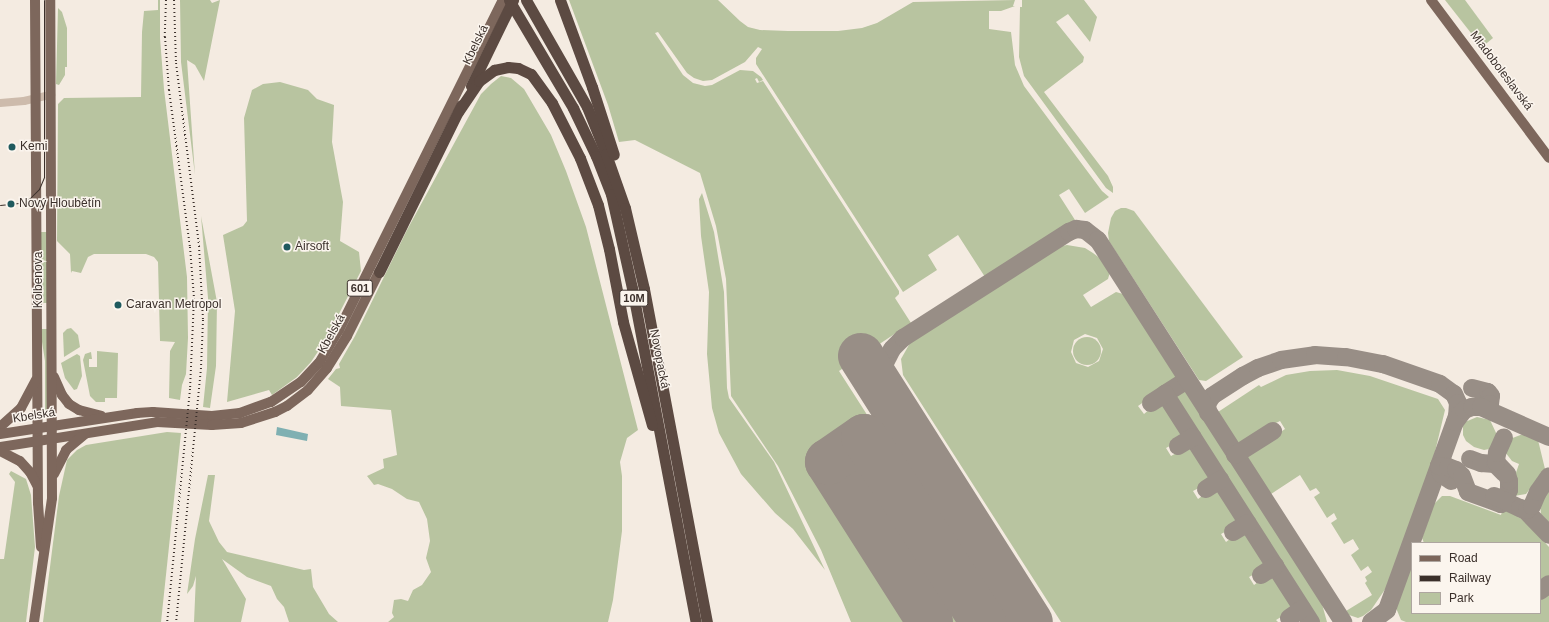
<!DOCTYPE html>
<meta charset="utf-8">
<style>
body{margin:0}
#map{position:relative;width:1549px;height:622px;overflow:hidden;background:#f4ebe1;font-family:Arial,sans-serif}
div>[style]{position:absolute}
.green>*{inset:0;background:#b8c4a0}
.round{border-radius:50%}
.water>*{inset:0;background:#7fb0b2}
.taxiway>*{height:18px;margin:-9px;padding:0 9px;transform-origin:9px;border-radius:9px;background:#988e86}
.runway>*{height:46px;margin:-23px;padding:0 23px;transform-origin:23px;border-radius:23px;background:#988e86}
.minor>*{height:8px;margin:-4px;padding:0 4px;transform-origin:4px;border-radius:4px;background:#cdbbac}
.major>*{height:10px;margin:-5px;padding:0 5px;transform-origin:5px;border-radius:5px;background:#7d675c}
.highway>*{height:11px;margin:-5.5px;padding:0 5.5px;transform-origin:5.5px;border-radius:5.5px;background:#5c4a42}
.tram>*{height:1px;margin:-0.5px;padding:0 0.5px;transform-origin:0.5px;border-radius:0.5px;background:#3b302b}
.rail>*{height:2px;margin-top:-1px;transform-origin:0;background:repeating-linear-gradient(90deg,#3b302b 0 1px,transparent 0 4px)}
.dots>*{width:11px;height:11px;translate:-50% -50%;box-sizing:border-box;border:2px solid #fbf5ee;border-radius:50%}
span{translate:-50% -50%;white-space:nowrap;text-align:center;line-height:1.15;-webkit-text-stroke:3px #fbf5ee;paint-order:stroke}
.shield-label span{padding:1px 3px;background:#fbf5ee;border:1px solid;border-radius:3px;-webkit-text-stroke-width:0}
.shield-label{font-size:11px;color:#3b302b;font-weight:700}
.street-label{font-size:12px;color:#3b302b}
.poi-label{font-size:12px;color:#3b302b}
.left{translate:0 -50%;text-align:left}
.legend{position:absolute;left:1411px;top:542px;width:130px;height:72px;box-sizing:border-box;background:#fbf5ee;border:1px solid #aea6a0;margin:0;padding:5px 7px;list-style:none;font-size:12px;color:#3b302b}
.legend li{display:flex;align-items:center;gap:8px;height:20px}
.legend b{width:20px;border:1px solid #aea6a0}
</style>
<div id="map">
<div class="green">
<i style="clip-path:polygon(158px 0,160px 0,160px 38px,164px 89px,187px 277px,188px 338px,186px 374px,182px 385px,180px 400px,169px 398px,170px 351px,175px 342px,160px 341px,158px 262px,154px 257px,146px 254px,94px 254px,88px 257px,81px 273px,72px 271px,71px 273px,70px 254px,57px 241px,58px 104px,64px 98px,141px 97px,142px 32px,144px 11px,158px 10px)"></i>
<i style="clip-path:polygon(180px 0,210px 0,212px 3px,220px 0,204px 81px,195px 65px,187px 60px,195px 175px,181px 62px)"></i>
<i style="clip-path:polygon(569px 0,718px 0,740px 21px,748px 27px,760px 30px,788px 31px,838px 31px,862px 28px,877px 23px,913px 2px,1015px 0,1013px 6px,1015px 6px,1001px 11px,989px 11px,989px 29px,1011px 32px,1015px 65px,1024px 86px,1102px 191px,1109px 197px,1085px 213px,1069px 189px,1059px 195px,1075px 220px,985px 277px,958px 235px,928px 255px,937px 270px,903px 292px,756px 64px,756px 58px,762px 49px,758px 47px,745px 62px,712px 80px,703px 81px,694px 78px,687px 73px,658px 32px,655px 33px,683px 75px,693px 83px,705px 86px,712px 85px,740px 70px,753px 71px,761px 77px,763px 80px,759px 82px,757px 78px,755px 79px,757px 83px,763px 81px,899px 291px,899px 294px,895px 298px,911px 323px,839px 371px,1000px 622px,851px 622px,821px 550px,778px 466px,731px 396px,726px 279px,716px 226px,700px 173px,635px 140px,619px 142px,608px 105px)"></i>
<i style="clip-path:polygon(1022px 0,1084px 0,1097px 17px,1090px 42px,1068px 14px,1056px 22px,1084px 57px,1083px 62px,1044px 92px,1108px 176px,1113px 187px,1113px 193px,1106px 188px,1024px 76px,1019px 57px,1020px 7px,1022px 7px)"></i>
<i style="clip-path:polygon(1445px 0,1465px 0,1493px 38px,1482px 47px)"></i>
<i style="clip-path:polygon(58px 8px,62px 12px,67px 28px,67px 67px,65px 67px,65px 75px,59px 85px,56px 84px)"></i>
<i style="clip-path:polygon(501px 76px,511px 78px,524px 89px,551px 135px,566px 171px,586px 227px,638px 430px,627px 438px,620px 462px,622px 476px,622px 531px,613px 600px,608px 622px,388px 622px,394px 617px,392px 613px,394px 600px,401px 599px,408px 601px,413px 590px,422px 585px,431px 572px,426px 558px,430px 541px,427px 519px,419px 502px,407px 499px,392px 489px,378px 484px,374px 485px,367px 476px,384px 468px,383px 459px,397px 455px,391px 410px,341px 406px,340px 387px,328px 379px,336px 369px,340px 368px,339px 364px,355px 336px,407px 230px,481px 94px,491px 84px)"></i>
<i style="clip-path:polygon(280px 82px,308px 90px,317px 99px,334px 105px,332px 142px,343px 202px,340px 241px,359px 252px,361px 271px,325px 341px,311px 362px,297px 377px,272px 395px,269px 390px,227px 402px,235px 311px,223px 235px,243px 226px,247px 221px,244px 118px,252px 90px,263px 84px)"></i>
<i style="clip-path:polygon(702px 193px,714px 232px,724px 292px,727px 388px,729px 398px,774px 462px,825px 570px,793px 529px,775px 513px,741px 474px,719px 433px,712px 408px,707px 354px,709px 292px,701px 236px,699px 199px)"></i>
<i style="clip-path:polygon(1121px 208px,1126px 208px,1134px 211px,1243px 357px,1206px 381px,1199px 380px,1109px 241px,1108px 233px,1111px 218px,1115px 211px)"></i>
<i style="clip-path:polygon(201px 216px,217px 302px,216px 366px,210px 408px,203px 407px,207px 368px,208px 298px)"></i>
<i style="clip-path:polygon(39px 232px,47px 232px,48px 303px,40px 303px)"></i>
<i style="clip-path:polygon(evenodd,1067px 245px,1085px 248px,1093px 253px,1101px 259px,1110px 272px,1108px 279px,1083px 295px,1091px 307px,1116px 292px,1123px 294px,1179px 381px,1149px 401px,1148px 399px,1138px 406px,1144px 414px,1164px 397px,1167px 405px,1169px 405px,1189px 436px,1166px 448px,1171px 456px,1180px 451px,1179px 448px,1189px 443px,1190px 444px,1193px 442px,1216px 479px,1193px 491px,1198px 499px,1219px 484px,1244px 522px,1221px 534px,1226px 542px,1247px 526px,1272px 565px,1249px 577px,1254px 585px,1274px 570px,1299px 608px,1287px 616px,1286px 614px,1276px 620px,1278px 622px,1061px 622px,903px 375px,901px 359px,910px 343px,1058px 247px,1067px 245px,1085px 334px,1097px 338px,1103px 349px,1099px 361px,1088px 367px,1076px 363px,1071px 352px,1074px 340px,1085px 334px)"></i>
<i style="clip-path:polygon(71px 328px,78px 335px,80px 347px,64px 357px,63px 333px,67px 329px)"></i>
<i style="clip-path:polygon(40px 329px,47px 329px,48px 411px,45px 411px,45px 361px)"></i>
<i class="round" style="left:1073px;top:337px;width:28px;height:28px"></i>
<i style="clip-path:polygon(97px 351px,118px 353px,117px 398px,105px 398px,105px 402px,96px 402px,90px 396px,83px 360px,85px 354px,91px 352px,92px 359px,89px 359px,89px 367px,97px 367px)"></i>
<i style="clip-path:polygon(77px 354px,80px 356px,82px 376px,77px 389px,74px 390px,65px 378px,61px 363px)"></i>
<i style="clip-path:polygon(1337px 370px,1370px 376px,1438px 399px,1445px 410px,1434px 456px,1386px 588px,1371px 610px,1363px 616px,1358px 618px,1349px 615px,1346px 611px,1372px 595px,1365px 583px,1367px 581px,1365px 577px,1372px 572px,1368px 566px,1361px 571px,1351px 555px,1359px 549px,1353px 539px,1344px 544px,1331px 523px,1337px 519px,1334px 513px,1327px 518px,1314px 497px,1320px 493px,1316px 488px,1310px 491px,1300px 475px,1271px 494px,1244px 453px,1275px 433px,1276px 435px,1285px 429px,1280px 421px,1270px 426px,1272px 429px,1241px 448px,1218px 412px,1259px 385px,1261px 387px,1286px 375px,1310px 371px)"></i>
<i style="clip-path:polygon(1182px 386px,1322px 604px,1327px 622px,1315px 622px,1172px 400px,1173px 398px,1172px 396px,1175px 392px,1175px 391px)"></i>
<i style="clip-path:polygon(1477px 417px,1490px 420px,1497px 435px,1494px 445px,1489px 449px,1484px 450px,1474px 447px,1466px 441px,1463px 435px,1463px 426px,1465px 422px)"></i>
<i style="clip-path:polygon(167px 432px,181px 433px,161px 622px,43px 622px,59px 496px,67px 460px,77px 450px,86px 445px)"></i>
<i style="clip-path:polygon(1523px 434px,1538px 440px,1545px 469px,1526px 494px,1514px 496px,1509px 493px,1519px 464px,1512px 461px,1505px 452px,1510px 439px)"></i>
<i style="clip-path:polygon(11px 471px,26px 479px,31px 495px,35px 547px,26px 622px,0 622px,0 559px,4px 559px,15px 482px,9px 474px)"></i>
<i style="clip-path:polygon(208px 475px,215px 475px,209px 521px,219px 542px,227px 552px,304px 570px,311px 569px,313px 587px,329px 614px,338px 622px,289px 622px,284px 607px,277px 599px,271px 586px,247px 577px,222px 559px,246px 599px,241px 622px,194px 622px,196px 576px,193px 586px,187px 594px,195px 539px)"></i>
<i style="clip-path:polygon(1549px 491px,1549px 523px,1541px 514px,1540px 504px)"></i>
<i style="clip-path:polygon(1442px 496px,1450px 496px,1501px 515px,1503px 508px,1525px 521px,1549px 547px,1549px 580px,1540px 587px,1540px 543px,1424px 543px,1422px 538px,1434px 504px)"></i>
<i style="clip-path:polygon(1412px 565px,1412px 613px,1540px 613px,1540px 595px,1549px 588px,1549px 622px,1406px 622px,1401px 620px,1396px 608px)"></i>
</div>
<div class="water">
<i style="clip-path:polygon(277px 427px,308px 434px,307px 441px,276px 435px)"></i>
</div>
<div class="taxiway">
<i style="left:1187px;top:380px;width:26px;rotate:148deg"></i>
<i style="left:1165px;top:394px;width:271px;rotate:57.4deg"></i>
<i style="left:1472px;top:388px;width:16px;rotate:14deg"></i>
<i style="left:1488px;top:392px;width:5px;rotate:53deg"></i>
<i style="left:1491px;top:396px;width:8px;rotate:97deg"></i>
<i style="left:1490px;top:404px;width:9px;rotate:162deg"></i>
<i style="left:1151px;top:403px;width:17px;rotate:-33deg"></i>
<i style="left:1208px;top:413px;width:9px;rotate:-96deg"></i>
<i style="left:1207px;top:404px;width:9px;rotate:-58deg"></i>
<i style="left:1212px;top:396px;width:37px;rotate:-33deg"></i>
<i style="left:1243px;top:376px;width:17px;rotate:-28deg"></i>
<i style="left:1258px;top:368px;width:24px;rotate:-19deg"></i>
<i style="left:1281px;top:360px;width:34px;rotate:-8deg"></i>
<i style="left:1315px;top:355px;width:31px;rotate:4deg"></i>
<i style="left:1346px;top:357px;width:38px;rotate:11deg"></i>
<i style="left:1383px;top:364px;width:60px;rotate:19.3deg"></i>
<i style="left:1440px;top:384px;width:17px;rotate:36deg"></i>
<i style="left:1454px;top:394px;width:10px;rotate:66deg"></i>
<i style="left:1458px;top:403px;width:13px;rotate:94deg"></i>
<i style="left:1457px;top:416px;width:53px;rotate:109.8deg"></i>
<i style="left:1439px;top:466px;width:153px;rotate:109.9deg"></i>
<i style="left:1387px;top:610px;width:20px;rotate:143deg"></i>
<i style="left:1455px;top:422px;width:15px;rotate:-53deg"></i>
<i style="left:1464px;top:410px;width:9px;rotate:-21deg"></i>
<i style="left:1472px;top:407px;width:9px"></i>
<i style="left:1481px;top:407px;width:74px;rotate:23.8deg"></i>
<i style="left:1178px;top:446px;width:17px;rotate:-31deg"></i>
<i style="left:924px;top:453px;width:68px;rotate:-123deg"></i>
<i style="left:887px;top:396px;width:8px;rotate:-104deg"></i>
<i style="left:885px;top:388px;width:7px;rotate:-106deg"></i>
<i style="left:883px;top:381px;width:16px;rotate:-86deg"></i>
<i style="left:884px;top:365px;width:18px;rotate:-63deg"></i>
<i style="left:892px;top:349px;width:16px;rotate:-45deg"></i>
<i style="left:903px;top:338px;width:197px;rotate:-32.6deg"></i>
<i style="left:1069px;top:232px;width:8px;rotate:-23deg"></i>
<i style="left:1076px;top:229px;width:9px;rotate:6deg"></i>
<i style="left:1085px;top:230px;width:16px;rotate:38deg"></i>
<i style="left:1098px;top:240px;width:454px;rotate:57.3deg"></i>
<i style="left:1235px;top:455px;width:45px;rotate:-32.3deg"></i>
<i style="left:1470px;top:459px;width:12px;rotate:20deg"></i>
<i style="left:1481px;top:463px;width:14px;rotate:4deg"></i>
<i style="left:1495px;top:464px;width:13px;rotate:45deg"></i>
<i style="left:1451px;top:481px;width:12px;rotate:-145deg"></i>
<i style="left:1441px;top:474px;width:8px;rotate:-104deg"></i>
<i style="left:1439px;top:466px;width:9px;rotate:6deg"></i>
<i style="left:1448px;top:467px;width:9px;rotate:21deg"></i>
<i style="left:1456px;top:470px;width:8px;rotate:45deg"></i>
<i style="left:1462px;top:476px;width:17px;rotate:69deg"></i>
<i style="left:1468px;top:492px;width:35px;rotate:20deg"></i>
<i style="left:1501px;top:504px;width:16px;rotate:-60deg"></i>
<i style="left:1509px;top:490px;width:9px;rotate:-90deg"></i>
<i style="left:1509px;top:481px;width:7px;rotate:-106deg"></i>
<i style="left:1507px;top:474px;width:16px;rotate:-133deg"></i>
<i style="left:1496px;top:462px;width:9px;rotate:-84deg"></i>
<i style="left:1497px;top:453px;width:17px;rotate:-66deg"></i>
<i style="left:1206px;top:489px;width:17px;rotate:-33deg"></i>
<i style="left:1494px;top:496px;width:35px;rotate:25deg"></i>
<i style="left:1526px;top:511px;width:33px;rotate:46deg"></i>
<i style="left:1520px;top:508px;width:7px;rotate:16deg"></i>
<i style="left:1527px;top:510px;width:6px;rotate:-39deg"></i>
<i style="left:1532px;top:506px;width:15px;rotate:-67deg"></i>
<i style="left:1538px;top:492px;width:19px;rotate:-55deg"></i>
<i style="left:1233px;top:532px;width:17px;rotate:-31deg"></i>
<i style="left:1261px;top:575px;width:17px;rotate:-33deg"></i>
<i style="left:1540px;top:591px;width:11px;rotate:-38deg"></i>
<i style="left:1289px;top:618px;width:16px;rotate:-35deg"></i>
</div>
<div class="runway">
<i style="left:861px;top:356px;width:315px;rotate:57.6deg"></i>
<i style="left:930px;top:622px;width:190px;rotate:-122.5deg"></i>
<i style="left:828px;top:462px;width:44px;rotate:-34.8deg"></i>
<i style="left:864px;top:437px;width:220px;rotate:57.2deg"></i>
</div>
<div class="minor">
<i style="left:0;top:103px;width:24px;rotate:-5deg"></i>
<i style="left:24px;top:101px;width:28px;rotate:-13deg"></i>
</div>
<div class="major">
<i style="left:35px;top:0;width:503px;rotate:89.66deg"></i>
<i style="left:38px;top:503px;width:44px;rotate:86.1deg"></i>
<i style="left:1431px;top:0;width:197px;rotate:53.2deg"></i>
<i style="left:54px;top:377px;width:20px;rotate:66deg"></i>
<i style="left:62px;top:395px;width:11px;rotate:52deg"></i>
<i style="left:69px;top:404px;width:12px;rotate:31deg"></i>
<i style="left:79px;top:410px;width:23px;rotate:15deg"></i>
<i style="left:0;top:427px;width:28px;rotate:-42deg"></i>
<i style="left:21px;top:408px;width:32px;rotate:-62deg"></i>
<i style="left:0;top:434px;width:139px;rotate:-8.7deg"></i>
<i style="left:137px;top:413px;width:16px;rotate:-4deg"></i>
<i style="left:153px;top:412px;width:59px;rotate:3.9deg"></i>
<i style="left:212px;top:416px;width:28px;rotate:-6deg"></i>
<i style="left:240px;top:413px;width:33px;rotate:-20deg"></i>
<i style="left:271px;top:402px;width:36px;rotate:-34deg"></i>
<i style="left:301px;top:382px;width:26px;rotate:-47deg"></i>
<i style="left:319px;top:363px;width:39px;rotate:-59deg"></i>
<i style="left:339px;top:330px;width:369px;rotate:-63.6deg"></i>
<i style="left:0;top:447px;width:159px;rotate:-9deg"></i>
<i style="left:157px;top:422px;width:55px;rotate:3.1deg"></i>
<i style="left:212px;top:425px;width:29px;rotate:-4deg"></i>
<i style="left:241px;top:423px;width:36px;rotate:-18deg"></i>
<i style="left:275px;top:412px;width:13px;rotate:-27deg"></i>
<i style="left:287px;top:406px;width:26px;rotate:-37deg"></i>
<i style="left:308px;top:390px;width:29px;rotate:-49deg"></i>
<i style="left:327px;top:368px;width:38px;rotate:-58deg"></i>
<i style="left:347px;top:336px;width:72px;rotate:-63.4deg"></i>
<i style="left:0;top:451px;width:22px;rotate:27deg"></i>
<i style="left:20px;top:461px;width:15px;rotate:48deg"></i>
<i style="left:30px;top:472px;width:15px;rotate:62deg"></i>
<i style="left:54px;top:474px;width:27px;rotate:-63deg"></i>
<i style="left:66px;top:450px;width:25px;rotate:-40deg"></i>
<i style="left:34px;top:622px;width:125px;rotate:-81.7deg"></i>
<i style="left:52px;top:498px;width:498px;rotate:-90.2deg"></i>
</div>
<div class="highway">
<i style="left:509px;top:0;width:126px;rotate:59.3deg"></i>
<i style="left:573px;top:108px;width:53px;rotate:64.4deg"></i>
<i style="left:596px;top:156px;width:41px;rotate:68.5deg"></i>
<i style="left:611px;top:194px;width:96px;rotate:77.4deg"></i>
<i style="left:632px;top:288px;width:340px;rotate:79.2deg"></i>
<i style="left:526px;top:0;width:123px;rotate:60.3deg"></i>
<i style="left:587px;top:107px;width:51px;rotate:68deg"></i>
<i style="left:606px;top:154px;width:57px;rotate:70.6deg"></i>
<i style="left:625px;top:208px;width:83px;rotate:76.8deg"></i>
<i style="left:644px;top:289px;width:339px;rotate:79.3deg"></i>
<i style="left:560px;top:0;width:93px;rotate:69.8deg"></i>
<i style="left:592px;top:87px;width:71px;rotate:72.1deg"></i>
<i style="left:471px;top:86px;width:96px;rotate:-64deg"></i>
<i style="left:458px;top:112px;width:37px;rotate:-56deg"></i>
<i style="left:479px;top:81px;width:19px;rotate:-36deg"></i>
<i style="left:494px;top:70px;width:14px;rotate:-12deg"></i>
<i style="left:508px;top:67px;width:10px;rotate:6deg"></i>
<i style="left:518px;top:68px;width:14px;rotate:25deg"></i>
<i style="left:531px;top:74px;width:36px;rotate:54deg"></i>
<i style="left:552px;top:103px;width:62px;rotate:63deg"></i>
<i style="left:580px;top:158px;width:50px;rotate:69deg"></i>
<i style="left:598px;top:205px;width:45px;rotate:76deg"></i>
<i style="left:609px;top:249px;width:74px;rotate:79.1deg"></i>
<i style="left:623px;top:322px;width:107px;rotate:74.3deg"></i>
<i style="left:379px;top:272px;width:186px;rotate:-63.8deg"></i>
</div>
<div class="tram">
<i style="left:0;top:205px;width:19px;rotate:-6deg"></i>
<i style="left:19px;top:203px;width:12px;rotate:-24deg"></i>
<i style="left:30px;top:198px;width:13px;rotate:-45deg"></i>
<i style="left:39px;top:189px;width:13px;rotate:-67deg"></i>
<i style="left:44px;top:177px;width:177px;rotate:-90deg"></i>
</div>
<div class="rail">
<i style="left:166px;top:0;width:37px;rotate:92deg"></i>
<i style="left:165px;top:37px;width:53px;rotate:85.7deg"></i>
<i style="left:169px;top:90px;width:158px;rotate:82.4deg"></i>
<i style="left:190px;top:247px;width:51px;rotate:85.5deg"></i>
<i style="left:194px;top:298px;width:91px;rotate:92.5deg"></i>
<i style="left:190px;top:389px;width:234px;rotate:95.6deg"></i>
<i style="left:174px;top:0;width:63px;rotate:88.2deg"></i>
<i style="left:176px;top:63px;width:184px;rotate:82.8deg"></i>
<i style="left:199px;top:246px;width:74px;rotate:86.9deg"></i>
<i style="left:203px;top:320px;width:48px;rotate:92.4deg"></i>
<i style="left:201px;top:368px;width:255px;rotate:95.6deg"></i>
</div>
<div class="dots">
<i style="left:12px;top:147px;background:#1f5a5e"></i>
<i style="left:11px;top:204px;background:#1f5a5e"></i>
<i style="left:287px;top:247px;background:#1f5a5e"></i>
<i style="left:118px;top:305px;background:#1f5a5e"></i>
</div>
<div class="shield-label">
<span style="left:360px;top:288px">601</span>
<span style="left:634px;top:298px">10M</span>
</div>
<div class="street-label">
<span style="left:476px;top:45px;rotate:-64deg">Kbelská</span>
<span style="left:1501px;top:71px;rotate:53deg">Mladoboleslavská</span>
<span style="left:39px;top:280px;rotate:-90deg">Kolbenova</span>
<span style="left:332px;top:334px;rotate:-61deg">Kbelská</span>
<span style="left:659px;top:359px;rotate:79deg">Novopacká</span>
<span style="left:34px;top:416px;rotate:-9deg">Kbelská</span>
</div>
<div class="poi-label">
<span class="left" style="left:20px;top:147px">Kemi</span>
<span class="left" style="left:19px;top:204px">Nový Hloubětín</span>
<span class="left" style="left:295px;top:247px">Airsoft</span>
<span class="left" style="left:126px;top:305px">Caravan Metropol</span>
</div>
<ul class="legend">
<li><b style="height:5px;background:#7d675c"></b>Road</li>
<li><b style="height:5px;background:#3b302b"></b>Railway</li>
<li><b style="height:11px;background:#b8c4a0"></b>Park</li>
</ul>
</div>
